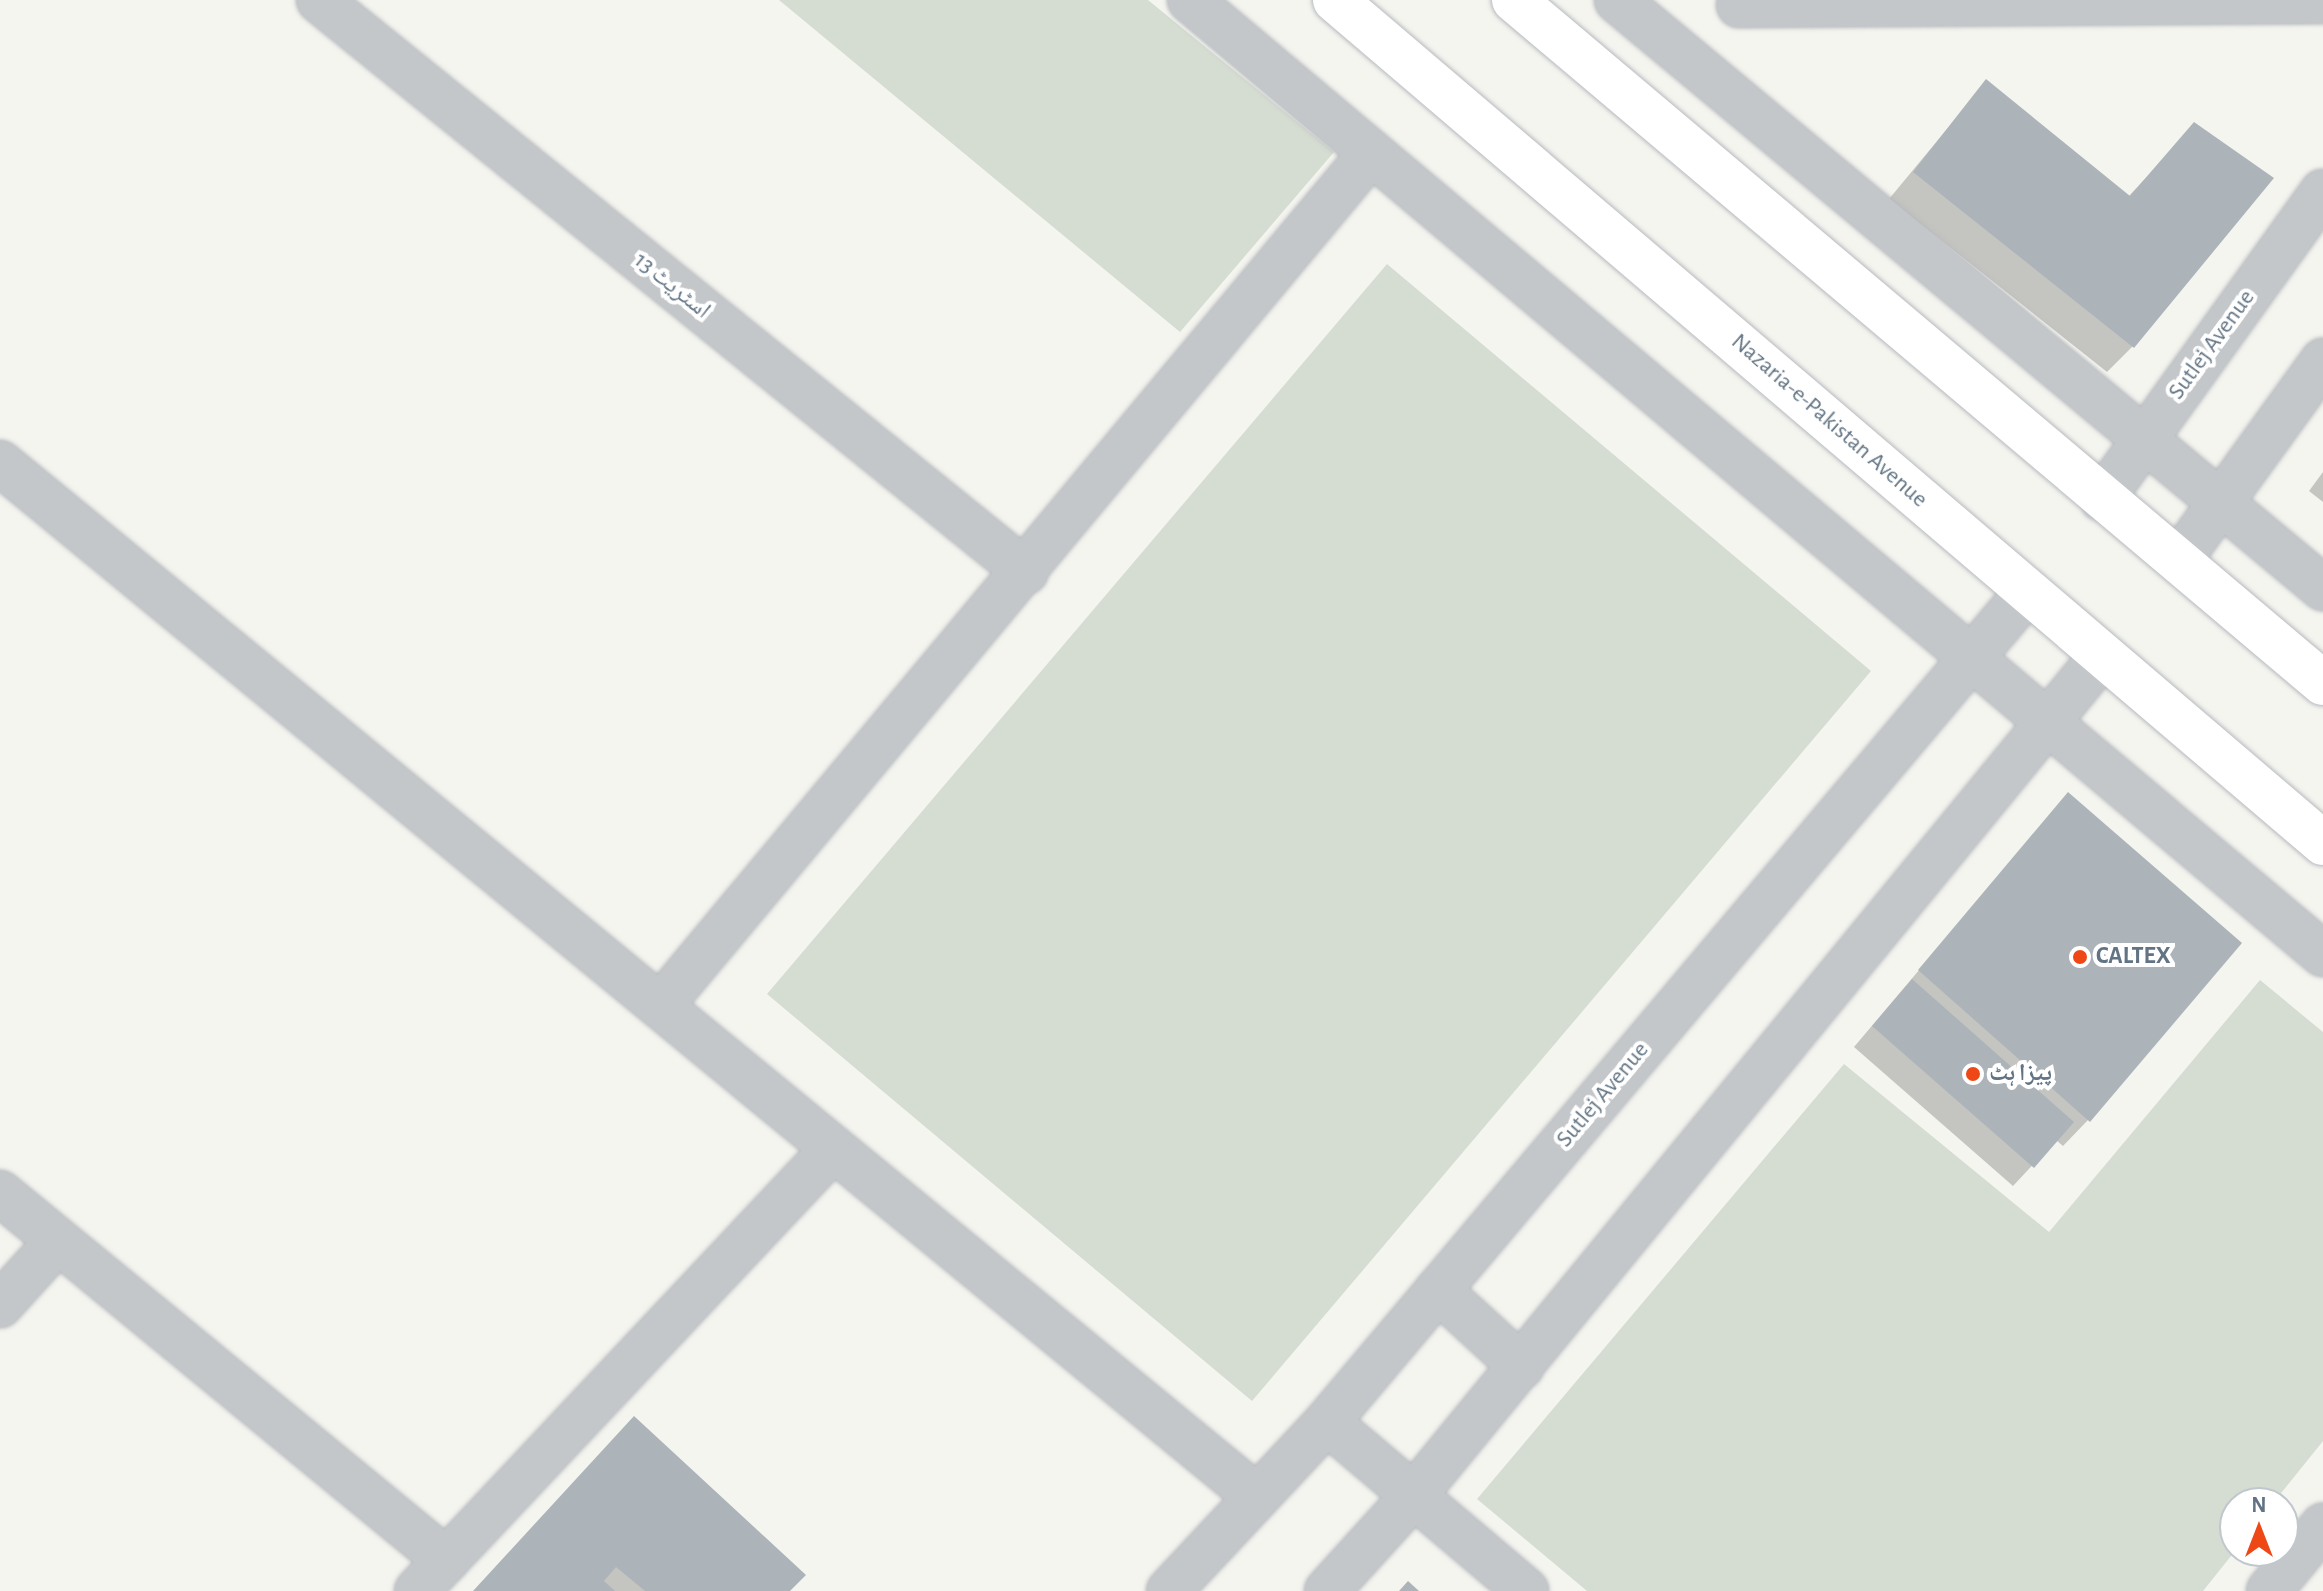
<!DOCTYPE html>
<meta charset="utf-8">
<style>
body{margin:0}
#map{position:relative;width:2323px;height:1591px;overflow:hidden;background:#f5f5f0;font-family:"Alegreya Sans","Noto Naskh Arabic",sans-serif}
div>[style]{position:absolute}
.green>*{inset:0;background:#d5dcd1}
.shadow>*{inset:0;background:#0003}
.building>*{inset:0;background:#acb4b9}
.roads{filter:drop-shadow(0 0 2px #b6babe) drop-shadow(0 0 2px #b6babe)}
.minor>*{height:44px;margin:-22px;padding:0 22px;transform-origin:22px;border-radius:22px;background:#c4c7ca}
.major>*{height:44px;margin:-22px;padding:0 22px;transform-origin:22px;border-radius:22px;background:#fff}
.dots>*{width:22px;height:22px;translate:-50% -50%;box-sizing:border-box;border:4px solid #fff;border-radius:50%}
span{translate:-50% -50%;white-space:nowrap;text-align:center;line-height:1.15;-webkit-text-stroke:8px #fff;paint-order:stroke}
.street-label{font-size:24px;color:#627483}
.poi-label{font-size:24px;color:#627483;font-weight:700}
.left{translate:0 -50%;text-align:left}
.north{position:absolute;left:2219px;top:1487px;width:80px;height:80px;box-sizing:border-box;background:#fff;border:2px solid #c0c7cd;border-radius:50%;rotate:0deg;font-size:22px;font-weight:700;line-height:32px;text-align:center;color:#627483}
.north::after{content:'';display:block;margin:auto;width:28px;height:36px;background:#ee4817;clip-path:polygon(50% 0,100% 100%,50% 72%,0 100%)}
</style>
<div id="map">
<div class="green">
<i style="clip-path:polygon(779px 0,1148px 0,1334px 152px,1180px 332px)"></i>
<i style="clip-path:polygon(1387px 264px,1871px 671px,1252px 1401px,767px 994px)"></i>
<i style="clip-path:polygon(2260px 980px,2323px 1032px,2323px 1441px,2273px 1503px,2235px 1503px,2235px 1551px,2203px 1591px,1587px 1591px,1477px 1499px,1844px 1064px,2049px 1232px)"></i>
</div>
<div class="shadow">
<i style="clip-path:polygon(1986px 82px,2128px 197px,2195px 125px,2132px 347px,2107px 372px,1889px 199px)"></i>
<i style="clip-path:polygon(2323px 472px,2323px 502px,2309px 491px)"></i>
<i style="clip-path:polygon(2068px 794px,2088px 1120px,2063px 1146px,2056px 1140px,2013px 1186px,1854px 1047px)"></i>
<i style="clip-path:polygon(621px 1432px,787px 1591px,474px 1591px)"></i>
</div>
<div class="building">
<i style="clip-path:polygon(1986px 79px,2130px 196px,2194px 122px,2274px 178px,2134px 348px,1913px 172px)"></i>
<i style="clip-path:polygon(2068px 792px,2242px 943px,2090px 1122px,1918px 970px)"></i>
<i style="clip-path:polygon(1912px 979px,2074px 1122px,2034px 1168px,1872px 1026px)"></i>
<i style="clip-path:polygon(634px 1416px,806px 1575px,790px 1591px,645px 1591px,616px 1567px,604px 1581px,615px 1591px,473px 1591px)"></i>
<i style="clip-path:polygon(1408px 1581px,1419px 1591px,1399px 1591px)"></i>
</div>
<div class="roads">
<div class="minor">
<i style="left:319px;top:0;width:909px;rotate:38.97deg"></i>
<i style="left:1190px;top:0;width:1481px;rotate:40.1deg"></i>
<i style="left:1617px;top:0;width:919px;rotate:39.79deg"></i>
<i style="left:1739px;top:5px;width:584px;rotate:-0.39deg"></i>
<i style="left:0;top:463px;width:1626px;rotate:39.44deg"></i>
<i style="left:2102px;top:499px;width:378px;rotate:-54.3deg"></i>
<i style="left:2179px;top:560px;width:246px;rotate:-54.1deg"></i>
<i style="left:662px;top:1004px;width:1108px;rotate:-50.2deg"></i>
<i style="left:0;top:1193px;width:578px;rotate:39.45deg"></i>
<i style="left:1438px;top:1290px;width:113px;rotate:42.5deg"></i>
<i style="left:0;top:1305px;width:86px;rotate:-47.8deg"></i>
<i style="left:1327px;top:1422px;width:261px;rotate:40.3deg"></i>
<i style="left:417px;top:1591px;width:606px;rotate:-46.74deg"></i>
<i style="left:1169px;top:1591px;width:231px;rotate:-46.9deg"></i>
<i style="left:1327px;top:1422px;width:1087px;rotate:-49.85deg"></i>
<i style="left:1327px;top:1591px;width:131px;rotate:-47.8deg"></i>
<i style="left:1415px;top:1494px;width:1082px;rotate:-50.66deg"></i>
<i style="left:2269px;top:1591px;width:85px;rotate:-50.3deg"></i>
</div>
<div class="major">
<i style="left:1335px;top:0;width:1299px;rotate:40.47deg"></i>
<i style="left:1514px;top:0;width:1059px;rotate:40.17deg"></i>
</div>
</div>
<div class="dots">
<i style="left:2080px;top:957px;background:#ee4817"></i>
<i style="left:1973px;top:1074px;background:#ee4817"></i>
</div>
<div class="street-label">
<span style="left:672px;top:286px;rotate:39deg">اسٹریٹ 13</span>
<span style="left:2212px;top:345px;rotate:-54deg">Sutlej Avenue</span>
<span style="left:1829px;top:421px;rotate:41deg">Nazaria-e-Pakistan Avenue</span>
<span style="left:1603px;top:1095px;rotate:-50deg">Sutlej Avenue</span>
</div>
<div class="poi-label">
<span class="left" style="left:2096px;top:957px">CALTEX</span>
<span class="left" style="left:1989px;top:1074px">پیزا ہٹ</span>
</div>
<div class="north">N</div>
</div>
